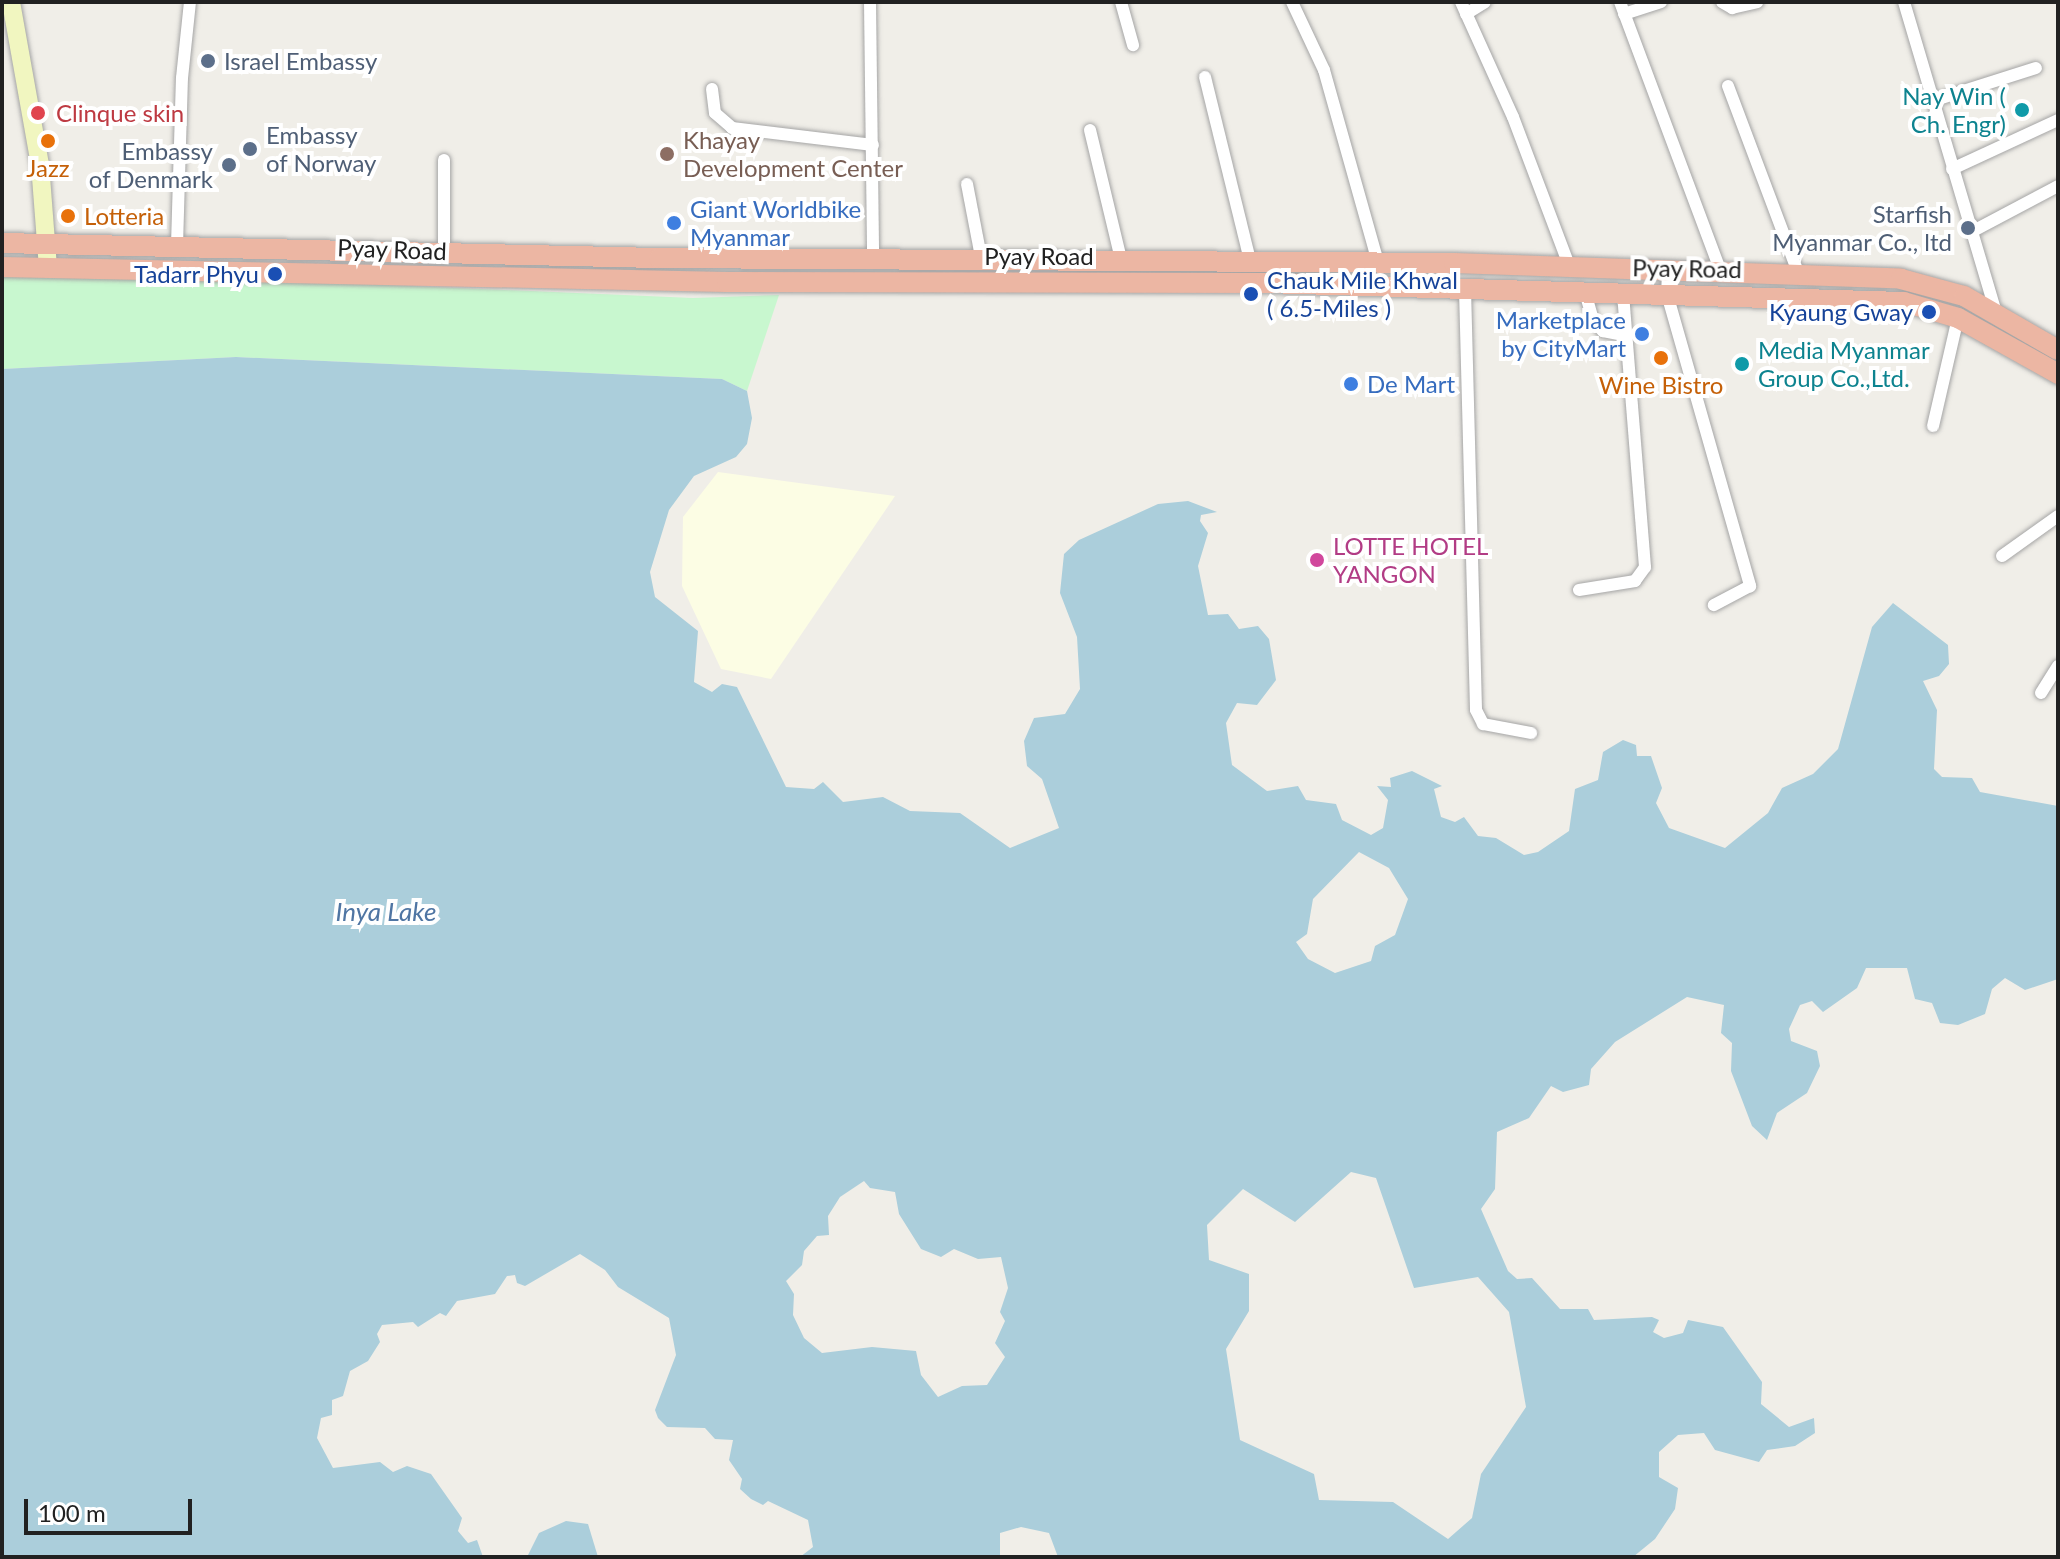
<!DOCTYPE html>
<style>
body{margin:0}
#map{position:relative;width:2060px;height:1559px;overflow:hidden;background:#f0eee8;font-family:Lato,sans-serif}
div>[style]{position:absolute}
.education>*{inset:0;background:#fcfde4}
.park>*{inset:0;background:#c8f7cf}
.water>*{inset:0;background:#abcedb}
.roads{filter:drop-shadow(0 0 2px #a5a5a5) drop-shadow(0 0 2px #a5a5a5)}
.minor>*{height:12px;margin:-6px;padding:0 6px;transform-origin:6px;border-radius:6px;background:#fff}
.secondary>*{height:18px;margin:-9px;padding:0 9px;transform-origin:9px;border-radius:9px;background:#f1f6c0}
.trunk>*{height:20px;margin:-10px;padding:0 10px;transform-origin:10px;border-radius:10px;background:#ecb6a3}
.dots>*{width:22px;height:22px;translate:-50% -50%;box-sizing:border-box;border:4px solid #fff;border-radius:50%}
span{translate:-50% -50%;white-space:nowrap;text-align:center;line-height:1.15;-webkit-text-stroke:8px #fff;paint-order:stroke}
.service-label{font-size:24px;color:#4e5e75}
.left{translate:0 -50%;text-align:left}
.right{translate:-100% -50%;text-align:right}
.culture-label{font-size:24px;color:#0d838f}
.health-label{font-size:24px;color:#be3a42}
.education-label{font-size:24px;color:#785e54}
.food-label{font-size:24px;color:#c56008}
.shop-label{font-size:24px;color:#366cbe}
.street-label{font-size:24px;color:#212121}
.transit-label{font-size:24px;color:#164399}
.hotel-label{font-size:24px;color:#b23c85}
.water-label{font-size:26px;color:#4f75a3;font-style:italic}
.frame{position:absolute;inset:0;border:4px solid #212121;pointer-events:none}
.scale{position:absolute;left:24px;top:1499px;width:168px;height:36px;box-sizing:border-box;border:4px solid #212121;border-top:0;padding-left:10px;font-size:24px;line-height:28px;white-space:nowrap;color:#212121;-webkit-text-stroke:6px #fff;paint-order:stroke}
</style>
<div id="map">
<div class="education">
<i style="clip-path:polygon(718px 472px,895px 496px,771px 679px,721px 669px,682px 586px,683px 517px)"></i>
</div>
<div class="park">
<i style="clip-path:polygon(2px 277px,201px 277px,693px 298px,779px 295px,747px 391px,722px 379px,236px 357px,2px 369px)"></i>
</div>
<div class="water">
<i style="clip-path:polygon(evenodd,236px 357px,722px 379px,747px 391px,752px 418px,747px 444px,736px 457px,694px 476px,669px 510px,650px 572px,655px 597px,698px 631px,694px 682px,712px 692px,722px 684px,737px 687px,786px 787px,814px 789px,823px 782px,843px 802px,883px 797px,910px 811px,960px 813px,1010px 848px,1059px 828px,1042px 779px,1027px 766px,1024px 741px,1034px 718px,1065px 714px,1080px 689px,1077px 637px,1060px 593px,1064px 554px,1079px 540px,1158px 504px,1188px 501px,1217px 512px,1201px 515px,1200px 521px,1208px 533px,1198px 566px,1208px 615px,1228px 614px,1239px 629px,1258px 626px,1269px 639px,1276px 680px,1257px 705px,1237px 703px,1226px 723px,1232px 765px,1267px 791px,1298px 786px,1306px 800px,1336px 804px,1342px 820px,1371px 835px,1383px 828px,1388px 800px,1377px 786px,1391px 787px,1390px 778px,1412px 771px,1442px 786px,1434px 789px,1441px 817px,1455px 822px,1464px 817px,1478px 836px,1496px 838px,1524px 855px,1538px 852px,1569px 831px,1575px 789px,1598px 780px,1603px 752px,1623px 740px,1636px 745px,1637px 756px,1651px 756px,1662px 788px,1656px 803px,1669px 828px,1725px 848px,1768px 813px,1782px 788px,1813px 774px,1838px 749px,1872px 627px,1893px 603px,1948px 645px,1949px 664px,1939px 676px,1923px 681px,1937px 710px,1934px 769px,1942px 777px,1972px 778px,1980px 792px,2058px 806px,2058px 979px,2025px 990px,2005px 978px,1992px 989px,1985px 1014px,1958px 1025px,1940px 1023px,1932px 1003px,1915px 999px,1907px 968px,1866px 968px,1857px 988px,1823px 1012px,1812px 1001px,1800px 1005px,1789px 1029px,1791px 1041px,1817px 1051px,1820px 1066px,1807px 1093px,1777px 1113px,1767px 1140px,1752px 1126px,1731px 1071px,1732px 1043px,1721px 1033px,1724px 1005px,1687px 997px,1615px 1042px,1591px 1069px,1589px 1085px,1563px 1092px,1551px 1086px,1529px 1118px,1497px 1132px,1495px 1189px,1481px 1209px,1508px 1271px,1517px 1279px,1532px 1278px,1560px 1309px,1588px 1309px,1594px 1320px,1652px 1317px,1659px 1320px,1653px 1332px,1664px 1338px,1683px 1333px,1688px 1320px,1723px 1327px,1762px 1382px,1761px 1404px,1789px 1427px,1814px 1418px,1815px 1433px,1795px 1446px,1767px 1450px,1759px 1462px,1715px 1450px,1704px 1433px,1678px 1435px,1659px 1452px,1659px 1477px,1678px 1488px,1675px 1509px,1655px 1539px,1633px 1557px,1058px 1557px,1049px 1533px,1021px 1527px,1000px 1533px,1000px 1557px,800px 1557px,813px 1547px,808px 1520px,768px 1501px,763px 1505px,751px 1499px,740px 1489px,742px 1479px,729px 1460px,733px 1440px,715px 1439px,705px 1428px,667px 1427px,658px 1418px,655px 1410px,676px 1355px,669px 1318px,618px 1287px,605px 1270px,580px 1254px,525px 1286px,517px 1283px,515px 1275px,507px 1276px,495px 1294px,457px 1301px,446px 1316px,440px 1313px,418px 1327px,413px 1322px,382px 1325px,377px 1334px,380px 1342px,368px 1361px,350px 1371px,343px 1396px,332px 1400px,332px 1415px,321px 1418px,317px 1438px,333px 1468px,380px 1462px,393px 1472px,407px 1466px,431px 1474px,462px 1518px,458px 1531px,468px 1543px,477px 1540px,483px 1557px,2px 1557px,2px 369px,236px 357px,1359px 852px,1389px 868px,1408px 899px,1395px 935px,1375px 946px,1371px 961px,1335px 973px,1308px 959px,1296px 942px,1307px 934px,1313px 899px,1359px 852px,236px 357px,1351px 1172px,1376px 1178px,1414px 1288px,1478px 1277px,1509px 1312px,1526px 1407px,1481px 1474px,1472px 1518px,1448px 1539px,1393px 1502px,1319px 1500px,1314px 1474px,1240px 1440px,1226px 1349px,1249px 1311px,1249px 1274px,1209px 1260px,1207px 1225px,1243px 1189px,1295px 1222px,1351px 1172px,236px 357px,864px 1181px,870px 1188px,895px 1192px,899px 1214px,921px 1249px,941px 1257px,954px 1249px,978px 1259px,1001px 1257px,1008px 1288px,1000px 1312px,1005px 1321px,995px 1343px,1005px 1357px,987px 1385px,962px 1386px,938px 1397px,921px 1375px,916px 1351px,872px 1347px,822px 1353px,804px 1338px,793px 1315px,794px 1294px,786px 1281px,802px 1265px,804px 1251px,817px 1236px,829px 1235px,828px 1216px,840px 1197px,864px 1181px)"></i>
<i style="clip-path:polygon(566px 1521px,588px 1524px,598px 1557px,527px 1557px,539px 1533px)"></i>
</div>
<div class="roads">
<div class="minor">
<i style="left:870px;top:2px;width:256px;rotate:89.3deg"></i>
<i style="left:1121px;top:2px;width:45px;rotate:74.4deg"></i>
<i style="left:1292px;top:2px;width:75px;rotate:64.8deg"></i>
<i style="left:1324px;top:70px;width:199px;rotate:74.3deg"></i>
<i style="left:1461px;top:2px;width:126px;rotate:65.7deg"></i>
<i style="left:1513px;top:117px;width:161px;rotate:69.3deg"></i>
<i style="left:1620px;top:2px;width:288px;rotate:69.5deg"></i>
<i style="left:1722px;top:2px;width:12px;rotate:31deg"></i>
<i style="left:1732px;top:8px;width:26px;rotate:-13deg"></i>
<i style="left:1904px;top:2px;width:324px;rotate:73.5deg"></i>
<i style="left:1466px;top:14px;width:22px;rotate:-32deg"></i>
<i style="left:1624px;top:14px;width:39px;rotate:-18deg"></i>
<i style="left:1205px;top:77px;width:188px;rotate:76.2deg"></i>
<i style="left:1728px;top:86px;width:202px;rotate:69.4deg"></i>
<i style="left:712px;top:89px;width:24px;rotate:83deg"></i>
<i style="left:715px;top:113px;width:23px;rotate:41deg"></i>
<i style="left:732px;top:128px;width:142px;rotate:6.9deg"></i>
<i style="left:1932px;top:101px;width:109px;rotate:-17.6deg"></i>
<i style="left:1090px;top:130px;width:133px;rotate:76.5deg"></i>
<i style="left:444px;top:160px;width:90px;rotate:90deg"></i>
<i style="left:1952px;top:169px;width:117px;rotate:-24.8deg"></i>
<i style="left:967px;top:184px;width:74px;rotate:79.1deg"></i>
<i style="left:1975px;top:230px;width:94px;rotate:-27.9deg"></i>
<i style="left:177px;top:245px;width:167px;rotate:-88.3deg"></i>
<i style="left:182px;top:78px;width:76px;rotate:-84deg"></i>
<i style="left:1668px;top:270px;width:24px;rotate:92deg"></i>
<i style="left:1667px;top:294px;width:304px;rotate:74.1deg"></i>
<i style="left:1750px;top:586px;width:41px;rotate:152.2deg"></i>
<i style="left:1465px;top:289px;width:421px;rotate:88.5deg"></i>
<i style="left:1476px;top:710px;width:16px;rotate:63deg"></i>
<i style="left:1483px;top:724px;width:49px;rotate:10.6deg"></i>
<i style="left:1585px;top:292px;width:29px;rotate:74deg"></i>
<i style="left:1593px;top:320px;width:15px;rotate:48deg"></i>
<i style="left:1603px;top:331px;width:21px;rotate:11deg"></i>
<i style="left:1933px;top:426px;width:111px;rotate:-77deg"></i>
<i style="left:2002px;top:556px;width:69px;rotate:-35.5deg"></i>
<i style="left:1579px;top:590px;width:57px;rotate:-9.1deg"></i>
<i style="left:1635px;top:581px;width:17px;rotate:-54deg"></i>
<i style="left:1645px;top:567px;width:275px;rotate:-94.6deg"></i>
<i style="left:2041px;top:693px;width:32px;rotate:-58deg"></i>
</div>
<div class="secondary">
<i style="left:11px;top:2px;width:165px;rotate:79.9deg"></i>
<i style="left:40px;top:164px;width:103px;rotate:85.6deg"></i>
</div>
<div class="trunk">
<i style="left:2px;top:243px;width:657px;rotate:1.31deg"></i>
<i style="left:659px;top:258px;width:795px;rotate:0.36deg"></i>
<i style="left:1454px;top:263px;width:447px;rotate:2deg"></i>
<i style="left:1901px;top:279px;width:65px;rotate:15.1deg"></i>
<i style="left:1964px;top:296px;width:108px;rotate:29.9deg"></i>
<i style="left:2px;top:267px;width:725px;rotate:1.19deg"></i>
<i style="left:727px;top:282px;width:539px;rotate:0.11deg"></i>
<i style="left:1266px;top:283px;width:638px;rotate:1.71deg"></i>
<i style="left:1904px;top:302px;width:56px;rotate:16.5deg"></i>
<i style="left:1958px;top:318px;width:115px;rotate:29.2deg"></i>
</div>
</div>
<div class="dots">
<i style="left:208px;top:61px;background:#5c6f8a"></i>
<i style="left:2022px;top:110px;background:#0f9aa8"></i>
<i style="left:38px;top:113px;background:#e0444e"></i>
<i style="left:48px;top:141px;background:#e8710a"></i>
<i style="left:250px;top:149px;background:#5c6f8a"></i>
<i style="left:667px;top:154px;background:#8d6e63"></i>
<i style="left:229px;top:165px;background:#5c6f8a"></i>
<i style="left:68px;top:216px;background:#e8710a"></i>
<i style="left:674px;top:223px;background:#3f7fe0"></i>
<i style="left:1968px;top:228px;background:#5c6f8a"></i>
<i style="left:275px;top:274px;background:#1a4fb4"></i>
<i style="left:1251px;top:294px;background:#1a4fb4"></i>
<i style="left:1929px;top:312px;background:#1a4fb4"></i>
<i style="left:1642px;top:334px;background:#3f7fe0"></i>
<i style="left:1661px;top:358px;background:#e8710a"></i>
<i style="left:1742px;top:364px;background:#0f9aa8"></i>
<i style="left:1351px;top:384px;background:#3f7fe0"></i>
<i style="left:1317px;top:560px;background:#d1479c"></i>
</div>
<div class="service-label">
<span class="left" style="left:224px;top:61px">Israel Embassy</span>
<span class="left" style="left:266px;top:149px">Embassy<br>of Norway</span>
<span class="right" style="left:213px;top:165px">Embassy<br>of Denmark</span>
<span class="right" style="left:1952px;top:228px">Starfish<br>Myanmar Co., ltd</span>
</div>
<div class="culture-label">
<span class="right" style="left:2006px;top:110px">Nay Win (<br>Ch. Engr)</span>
<span class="left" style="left:1758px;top:364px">Media Myanmar<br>Group Co.,Ltd.</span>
</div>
<div class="health-label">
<span class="left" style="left:56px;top:113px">Clinque skin</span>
</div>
<div class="education-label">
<span class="left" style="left:683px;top:154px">Khayay<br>Development Center</span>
</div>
<div class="food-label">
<span style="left:48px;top:168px">Jazz</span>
<span class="left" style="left:84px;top:216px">Lotteria</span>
<span style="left:1661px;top:385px">Wine Bistro</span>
</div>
<div class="shop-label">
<span class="left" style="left:690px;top:223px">Giant Worldbike<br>Myanmar</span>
<span class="right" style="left:1626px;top:334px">Marketplace<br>by CityMart</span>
<span class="left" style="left:1367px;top:384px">De Mart</span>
</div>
<div class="street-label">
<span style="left:392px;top:249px;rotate:2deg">Pyay Road</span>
<span style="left:1039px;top:256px">Pyay Road</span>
<span style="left:1687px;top:268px;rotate:1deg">Pyay Road</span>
</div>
<div class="transit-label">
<span class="right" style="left:259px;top:274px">Tadarr Phyu</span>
<span class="left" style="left:1267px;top:294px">Chauk Mile Khwal<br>( 6.5-Miles )</span>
<span class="right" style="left:1913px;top:312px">Kyaung Gway</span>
</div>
<div class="hotel-label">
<span class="left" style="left:1333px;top:560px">LOTTE HOTEL<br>YANGON</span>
</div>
<div class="water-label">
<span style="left:386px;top:912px">Inya Lake</span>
</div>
<div class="frame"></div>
<div class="scale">100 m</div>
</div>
